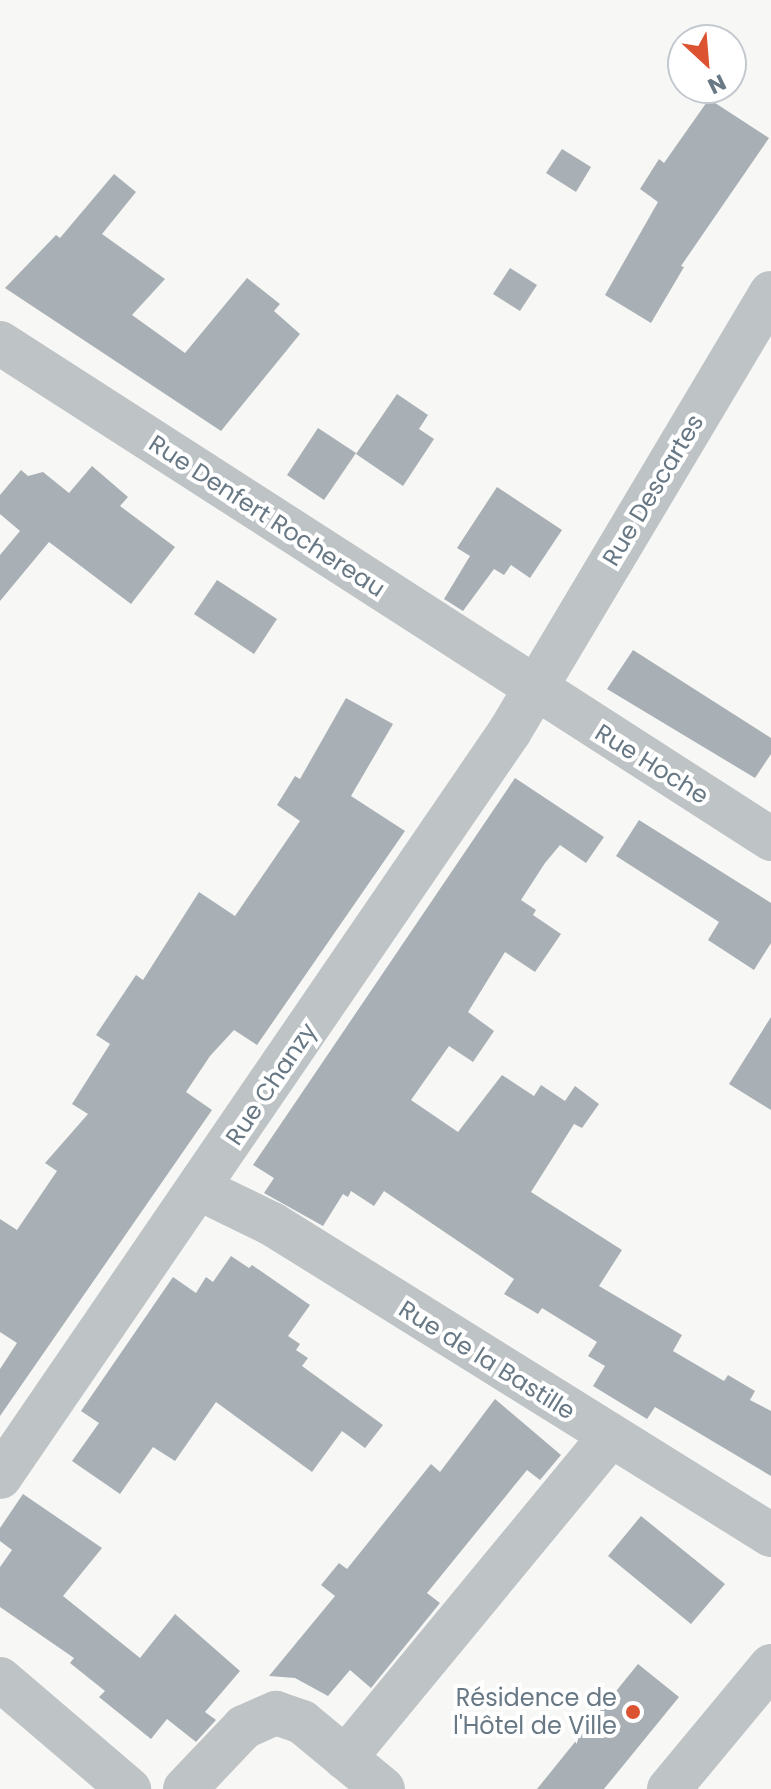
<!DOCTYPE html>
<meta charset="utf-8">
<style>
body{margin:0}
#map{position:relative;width:771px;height:1789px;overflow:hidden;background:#f7f7f5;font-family:Poppins,sans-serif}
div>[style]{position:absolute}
.building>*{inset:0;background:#a8b0b5}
.minor>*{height:44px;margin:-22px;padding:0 22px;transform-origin:22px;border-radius:22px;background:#bec3c6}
.dots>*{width:22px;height:22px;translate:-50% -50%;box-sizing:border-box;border:4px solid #fff;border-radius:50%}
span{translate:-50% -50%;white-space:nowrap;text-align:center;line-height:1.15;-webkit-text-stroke:8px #fff;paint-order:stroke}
.street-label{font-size:24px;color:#687884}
.poi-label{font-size:24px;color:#687884}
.right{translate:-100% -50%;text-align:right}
.north{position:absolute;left:667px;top:24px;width:80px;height:80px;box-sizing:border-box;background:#fff;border:2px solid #c3c9ce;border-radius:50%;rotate:154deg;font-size:22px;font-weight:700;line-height:32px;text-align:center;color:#687884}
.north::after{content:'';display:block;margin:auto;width:28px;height:36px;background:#db5331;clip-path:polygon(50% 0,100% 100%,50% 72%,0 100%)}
</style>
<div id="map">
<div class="building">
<i style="clip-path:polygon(709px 99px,769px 138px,681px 266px,684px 267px,651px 323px,605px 295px,658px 202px,640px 189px,659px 159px,664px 163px)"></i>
<i style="clip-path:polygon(562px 149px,591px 167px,576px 192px,546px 173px)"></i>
<i style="clip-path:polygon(114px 174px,136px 192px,102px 234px,165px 279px,132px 315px,185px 353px,247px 278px,280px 304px,274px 311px,300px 334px,221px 431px,5px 288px,56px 235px,60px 238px)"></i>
<i style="clip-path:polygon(510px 268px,537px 285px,520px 311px,493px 294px)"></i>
<i style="clip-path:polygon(397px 394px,428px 415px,419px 429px,434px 439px,403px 486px,356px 454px)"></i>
<i style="clip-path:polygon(318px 428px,356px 453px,324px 500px,287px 475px)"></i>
<i style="clip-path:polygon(92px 466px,128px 497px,120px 506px,175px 547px,131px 604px,49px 542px,0 601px,0 555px,20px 531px,0 514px,0 495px,21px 470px,28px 476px,43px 472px,69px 493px)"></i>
<i style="clip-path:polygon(497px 487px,562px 530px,530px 578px,511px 565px,504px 575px,494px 569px,463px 611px,444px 599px,470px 556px,457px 548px)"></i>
<i style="clip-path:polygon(217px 580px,277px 619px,254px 654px,194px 614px)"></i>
<i style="clip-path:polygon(633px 650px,771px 738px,771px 754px,755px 778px,607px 689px)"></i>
<i style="clip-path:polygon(346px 698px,393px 724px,351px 796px,405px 831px,257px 1045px,234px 1030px,210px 1056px,186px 1092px,212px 1110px,0 1416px,0 1369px,17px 1343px,0 1332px,0 1219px,17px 1230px,57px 1171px,45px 1163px,88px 1114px,72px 1104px,110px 1044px,96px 1035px,136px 975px,143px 980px,199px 892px,235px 916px,300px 821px,277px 805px,295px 776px,300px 779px)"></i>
<i style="clip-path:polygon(515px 778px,604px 837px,586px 863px,560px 845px,545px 863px,521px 900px,536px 910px,533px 915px,561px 934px,535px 972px,505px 952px,468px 1012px,494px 1031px,473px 1062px,449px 1046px,411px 1100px,458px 1132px,502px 1075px,534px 1096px,541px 1085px,565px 1101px,575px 1086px,599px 1104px,582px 1128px,574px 1124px,531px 1192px,622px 1250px,599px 1286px,682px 1335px,673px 1351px,724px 1381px,728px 1375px,755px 1391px,750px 1400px,771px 1411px,771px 1476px,655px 1407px,647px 1419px,593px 1386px,605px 1366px,588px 1356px,597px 1342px,542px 1308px,538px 1314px,504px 1294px,514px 1279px,384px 1191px,374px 1206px,351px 1191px,348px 1197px,343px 1194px,323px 1226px,264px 1193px,274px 1178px,253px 1165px)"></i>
<i style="clip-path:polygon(639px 820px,771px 903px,771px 943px,754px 970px,708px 940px,719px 922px,616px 856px)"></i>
<i style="clip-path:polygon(771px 1017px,771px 1110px,729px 1084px)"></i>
<i style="clip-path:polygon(231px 1256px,249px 1268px,252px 1265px,310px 1305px,288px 1336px,300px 1344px,296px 1350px,308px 1358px,302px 1366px,383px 1425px,365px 1448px,342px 1431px,312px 1472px,216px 1402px,175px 1461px,153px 1447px,120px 1494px,72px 1461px,99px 1423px,81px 1411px,173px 1277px,196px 1293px,206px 1277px,213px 1282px)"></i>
<i style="clip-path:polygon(495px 1399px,561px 1455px,540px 1480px,527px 1470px,427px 1593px,440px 1603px,371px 1688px,350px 1670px,328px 1696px,295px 1678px,269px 1676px,335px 1596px,321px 1585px,339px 1563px,347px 1569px,431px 1464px,440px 1472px)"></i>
<i style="clip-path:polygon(23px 1494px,102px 1548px,63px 1596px,140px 1658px,175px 1614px,240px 1671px,205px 1712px,216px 1720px,196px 1742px,167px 1719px,151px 1739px,99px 1697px,105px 1691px,70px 1663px,74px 1658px,0 1607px,0 1567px,12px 1550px,0 1541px,0 1528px)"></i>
<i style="clip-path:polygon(641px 1516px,725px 1584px,691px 1624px,608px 1556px)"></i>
<i style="clip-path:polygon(638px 1664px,679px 1697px,604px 1789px,537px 1789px)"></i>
</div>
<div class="minor">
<i style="left:0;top:343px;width:917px;rotate:32.75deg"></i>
<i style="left:200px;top:1189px;width:80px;rotate:25.9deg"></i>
<i style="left:272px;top:1224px;width:588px;rotate:31.93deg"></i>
<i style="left:0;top:1477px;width:904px;rotate:-55.64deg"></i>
<i style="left:510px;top:731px;width:510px;rotate:-59.21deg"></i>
<i style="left:0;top:1679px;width:170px;rotate:40.5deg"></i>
<i style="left:345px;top:1758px;width:416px;rotate:-50.5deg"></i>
<i style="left:185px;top:1789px;width:86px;rotate:-46.4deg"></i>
<i style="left:244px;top:1727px;width:35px;rotate:-24deg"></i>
<i style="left:276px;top:1713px;width:28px;rotate:19deg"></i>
<i style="left:302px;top:1722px;width:105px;rotate:39.6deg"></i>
<i style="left:669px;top:1789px;width:160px;rotate:-50.3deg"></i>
</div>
<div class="dots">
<i style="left:633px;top:1712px;background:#db5331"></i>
</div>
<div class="street-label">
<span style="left:653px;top:490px;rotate:-59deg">Rue Descartes</span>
<span style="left:267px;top:516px;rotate:33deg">Rue Denfert Rochereau</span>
<span style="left:652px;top:764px;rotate:32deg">Rue Hoche</span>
<span style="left:271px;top:1084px;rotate:-56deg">Rue Chanzy</span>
<span style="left:487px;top:1360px;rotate:32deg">Rue de la Bastille</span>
</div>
<div class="poi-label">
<span class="right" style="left:617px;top:1712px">Résidence de<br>l'Hôtel de Ville</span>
</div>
<div class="north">N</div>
</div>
